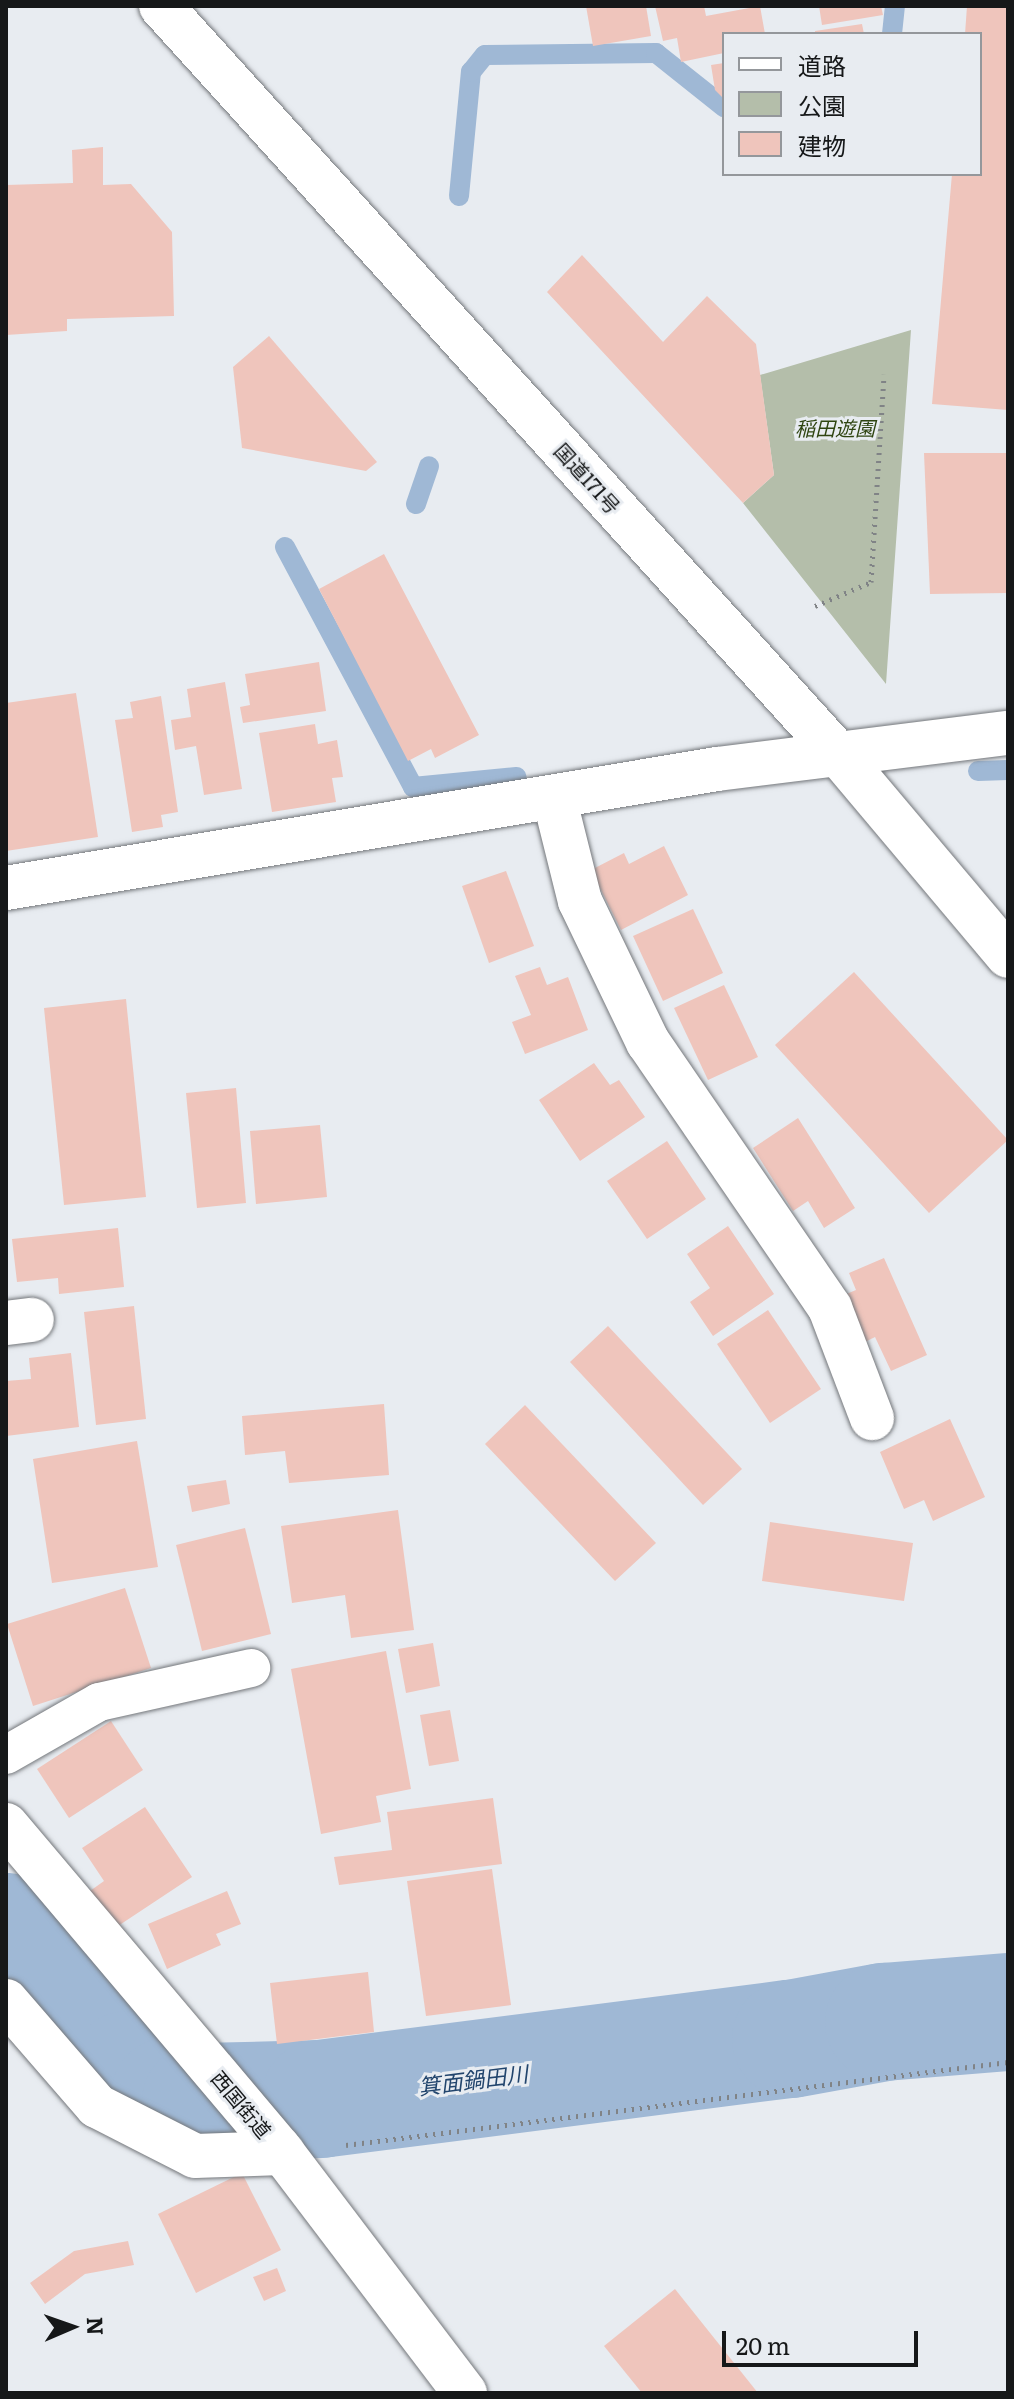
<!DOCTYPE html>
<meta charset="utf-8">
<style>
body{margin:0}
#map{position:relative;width:1014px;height:2399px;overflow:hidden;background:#e8ecf1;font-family:Literata,"Noto Sans JP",serif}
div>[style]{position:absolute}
.green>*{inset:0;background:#b4beaa}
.stream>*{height:20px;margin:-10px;padding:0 10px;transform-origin:10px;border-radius:10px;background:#9fb8d5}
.river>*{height:118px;margin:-59px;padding:0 59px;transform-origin:59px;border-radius:59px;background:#9fb8d5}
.building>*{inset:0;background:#efc5bc}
.path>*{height:5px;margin-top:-2.5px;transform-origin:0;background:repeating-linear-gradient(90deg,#808386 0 2px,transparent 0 8px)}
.roads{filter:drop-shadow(0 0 2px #74777b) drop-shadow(0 0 2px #74777b)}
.lane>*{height:38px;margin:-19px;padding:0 19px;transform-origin:19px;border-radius:19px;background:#fff}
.street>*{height:44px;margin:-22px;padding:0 22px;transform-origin:22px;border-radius:22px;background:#fff}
.highway>*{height:44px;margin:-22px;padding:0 22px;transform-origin:22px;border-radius:22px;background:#fff}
span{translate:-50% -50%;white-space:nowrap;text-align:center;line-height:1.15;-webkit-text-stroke:6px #e8ecf1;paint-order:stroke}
.park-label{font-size:20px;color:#2f4512;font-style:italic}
.street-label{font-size:20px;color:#161819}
.water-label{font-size:22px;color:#22456d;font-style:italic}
.frame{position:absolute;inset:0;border:8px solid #161819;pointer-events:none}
.legend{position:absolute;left:722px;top:32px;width:260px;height:144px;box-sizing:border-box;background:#e8ecf1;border:2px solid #94979b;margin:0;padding:10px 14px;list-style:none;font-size:24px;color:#161819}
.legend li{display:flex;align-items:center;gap:16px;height:40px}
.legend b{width:40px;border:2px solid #94979b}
.north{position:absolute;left:32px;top:2287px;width:80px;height:80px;-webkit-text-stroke:6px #e8ecf1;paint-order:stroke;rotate:88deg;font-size:22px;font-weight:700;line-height:32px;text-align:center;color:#161819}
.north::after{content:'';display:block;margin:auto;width:28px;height:36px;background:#161819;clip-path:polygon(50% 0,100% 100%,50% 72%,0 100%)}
.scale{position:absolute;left:722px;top:2331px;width:196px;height:36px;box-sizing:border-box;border:4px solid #161819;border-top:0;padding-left:10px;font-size:24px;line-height:28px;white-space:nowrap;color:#161819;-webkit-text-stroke:6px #e8ecf1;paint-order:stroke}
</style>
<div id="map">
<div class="green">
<i style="clip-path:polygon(911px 330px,886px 684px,743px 503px,774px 475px,760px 375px)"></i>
</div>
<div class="stream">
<i style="left:892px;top:34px;width:28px;rotate:-84deg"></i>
<i style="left:459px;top:196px;width:125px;rotate:-84.5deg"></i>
<i style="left:471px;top:72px;width:22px;rotate:-51deg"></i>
<i style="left:485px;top:55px;width:171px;rotate:-0.7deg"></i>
<i style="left:656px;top:53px;width:87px;rotate:38.5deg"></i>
<i style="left:416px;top:504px;width:40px;rotate:-71.1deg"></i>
<i style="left:285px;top:547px;width:272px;rotate:61.9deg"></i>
<i style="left:413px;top:787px;width:104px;rotate:-5.5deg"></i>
<i style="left:978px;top:771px;width:30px;rotate:-2deg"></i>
</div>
<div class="river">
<i style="left:6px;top:1932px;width:184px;rotate:48.5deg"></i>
<i style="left:128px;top:2070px;width:49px;rotate:31.8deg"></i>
<i style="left:170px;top:2096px;width:32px;rotate:11deg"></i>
<i style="left:201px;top:2102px;width:119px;rotate:-1.4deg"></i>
<i style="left:320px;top:2099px;width:475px;rotate:-7.3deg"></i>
<i style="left:791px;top:2039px;width:95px;rotate:-10.4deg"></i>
<i style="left:884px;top:2022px;width:124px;rotate:-4.6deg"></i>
</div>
<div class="building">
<i style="clip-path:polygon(586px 6px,646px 6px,651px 36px,593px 46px)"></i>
<i style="clip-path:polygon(655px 6px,704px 6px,706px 16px,760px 6px,765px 34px,724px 34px,724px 53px,681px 62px,677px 38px,663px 41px)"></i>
<i style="clip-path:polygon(819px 6px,881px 6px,883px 15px,822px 25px)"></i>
<i style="clip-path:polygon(967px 6px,1008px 6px,1008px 410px,932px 404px,952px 174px,980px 174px,980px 34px,965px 34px)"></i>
<i style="clip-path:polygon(862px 24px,864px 34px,815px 34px,815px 31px)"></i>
<i style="clip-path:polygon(724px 63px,724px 99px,715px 90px,711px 65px)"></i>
<i style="clip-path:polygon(103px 147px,103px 185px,131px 184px,172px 232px,174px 316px,67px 319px,67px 331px,6px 335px,6px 185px,73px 183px,72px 150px)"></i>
<i style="clip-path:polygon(582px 255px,663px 342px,707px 296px,756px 344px,774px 475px,743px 503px,547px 292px)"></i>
<i style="clip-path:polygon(269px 336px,377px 462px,366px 471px,242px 448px,233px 367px)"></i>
<i style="clip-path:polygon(924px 453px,1008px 453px,1008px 593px,930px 594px)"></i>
<i style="clip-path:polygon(384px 554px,479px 735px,435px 758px,431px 749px,408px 761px,319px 589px)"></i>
<i style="clip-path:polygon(319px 662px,326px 711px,243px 723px,240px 707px,250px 705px,245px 674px)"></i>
<i style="clip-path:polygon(225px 682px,242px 789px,204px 795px,196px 746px,175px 750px,171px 720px,191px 717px,187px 689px)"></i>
<i style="clip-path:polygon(76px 693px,98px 837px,6px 851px,6px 703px)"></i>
<i style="clip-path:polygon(161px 696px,178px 812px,161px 815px,163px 827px,132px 832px,115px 720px,133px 718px,130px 702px)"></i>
<i style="clip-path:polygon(315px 724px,318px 744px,337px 740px,343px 777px,332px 778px,336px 802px,272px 812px,259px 733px)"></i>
<i style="clip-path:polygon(664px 846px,688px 895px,621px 930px,591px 870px,624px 853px,629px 864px)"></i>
<i style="clip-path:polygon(506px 871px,534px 946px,489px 963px,462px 886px)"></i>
<i style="clip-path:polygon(693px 909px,723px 973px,663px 1001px,633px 936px)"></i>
<i style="clip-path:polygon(540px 967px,547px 985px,568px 977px,588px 1030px,525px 1054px,512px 1022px,531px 1015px,515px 976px)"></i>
<i style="clip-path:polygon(854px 972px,1008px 1140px,929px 1213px,775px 1045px)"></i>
<i style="clip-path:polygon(724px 985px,758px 1057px,708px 1080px,674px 1008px)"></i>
<i style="clip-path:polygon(126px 999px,146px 1197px,64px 1205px,44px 1008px)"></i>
<i style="clip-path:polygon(594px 1063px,610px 1085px,619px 1080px,645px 1117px,580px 1161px,539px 1100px)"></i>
<i style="clip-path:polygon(236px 1088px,246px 1203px,197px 1208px,186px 1093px)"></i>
<i style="clip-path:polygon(798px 1118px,855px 1208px,824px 1228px,808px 1201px,793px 1211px,753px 1148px)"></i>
<i style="clip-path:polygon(320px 1125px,327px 1197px,256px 1204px,250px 1131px)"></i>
<i style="clip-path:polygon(667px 1141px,706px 1199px,647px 1239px,607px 1181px)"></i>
<i style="clip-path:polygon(728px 1226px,774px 1294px,713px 1336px,690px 1302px,710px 1288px,687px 1254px)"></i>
<i style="clip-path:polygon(118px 1228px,124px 1287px,59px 1294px,58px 1278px,17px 1282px,12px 1239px)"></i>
<i style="clip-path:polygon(884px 1258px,927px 1355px,891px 1371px,875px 1337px,865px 1342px,844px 1295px,856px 1290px,849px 1273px)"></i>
<i style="clip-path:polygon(134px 1306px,146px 1419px,96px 1425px,84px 1312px)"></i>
<i style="clip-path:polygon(768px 1310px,821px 1389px,770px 1423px,717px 1344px)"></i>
<i style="clip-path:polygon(608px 1326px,742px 1469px,703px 1505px,570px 1362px)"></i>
<i style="clip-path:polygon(71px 1353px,79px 1427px,6px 1436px,6px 1381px,31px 1379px,29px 1358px)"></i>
<i style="clip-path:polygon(384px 1404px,389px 1475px,289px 1483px,285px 1451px,245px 1455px,242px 1416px)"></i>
<i style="clip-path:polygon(525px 1405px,656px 1543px,615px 1581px,485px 1444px)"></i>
<i style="clip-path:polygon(950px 1419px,985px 1497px,933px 1521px,924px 1500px,904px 1509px,880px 1452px)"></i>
<i style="clip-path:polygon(137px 1441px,158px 1567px,52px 1583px,33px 1459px)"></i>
<i style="clip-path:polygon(226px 1480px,230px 1504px,192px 1512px,187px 1486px)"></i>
<i style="clip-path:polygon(398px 1510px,414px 1630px,351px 1638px,345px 1595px,292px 1603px,281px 1526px)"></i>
<i style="clip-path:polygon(770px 1522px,913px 1543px,904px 1601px,762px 1581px)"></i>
<i style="clip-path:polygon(245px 1528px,271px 1634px,202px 1651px,176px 1545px)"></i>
<i style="clip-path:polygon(125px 1588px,151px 1668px,33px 1706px,7px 1624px)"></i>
<i style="clip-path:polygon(433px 1643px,440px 1686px,406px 1693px,398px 1649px)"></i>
<i style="clip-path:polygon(386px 1651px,411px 1789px,376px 1796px,381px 1822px,321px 1834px,291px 1669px)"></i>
<i style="clip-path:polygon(450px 1710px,459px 1761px,429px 1766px,420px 1715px)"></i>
<i style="clip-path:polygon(111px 1721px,143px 1770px,69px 1818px,37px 1769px)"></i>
<i style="clip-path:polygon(493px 1798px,502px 1864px,339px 1885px,334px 1857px,392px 1850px,387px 1812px)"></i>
<i style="clip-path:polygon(145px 1807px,192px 1877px,115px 1928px,90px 1891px,104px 1881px,82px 1848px)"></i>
<i style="clip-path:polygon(492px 1869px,511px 2005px,426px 2016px,407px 1881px)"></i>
<i style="clip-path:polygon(227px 1891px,241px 1924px,216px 1934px,221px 1945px,167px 1969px,148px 1924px)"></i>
<i style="clip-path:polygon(368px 1972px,374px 2032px,277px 2044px,270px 1983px)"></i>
<i style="clip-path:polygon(242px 2173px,281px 2250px,196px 2293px,158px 2214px)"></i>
<i style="clip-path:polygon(128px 2241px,134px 2265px,85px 2274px,45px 2304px,30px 2283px,74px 2251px)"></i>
<i style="clip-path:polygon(277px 2268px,286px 2291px,264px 2301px,253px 2277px)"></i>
<i style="clip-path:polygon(675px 2289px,758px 2393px,642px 2393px,604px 2346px)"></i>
</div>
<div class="path">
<i style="left:815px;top:606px;width:61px;rotate:-23.2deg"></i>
<i style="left:871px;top:582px;width:208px;rotate:-86.4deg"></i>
<i style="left:346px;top:2145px;width:667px;rotate:-7.15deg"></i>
</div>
<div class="roads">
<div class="lane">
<i style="left:6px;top:1755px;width:107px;rotate:-29.7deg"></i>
<i style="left:99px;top:1702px;width:156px;rotate:-12.6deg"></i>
</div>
<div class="street">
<i style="left:554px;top:797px;width:107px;rotate:76deg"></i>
<i style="left:580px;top:901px;width:157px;rotate:64.3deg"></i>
<i style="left:648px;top:1042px;width:322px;rotate:55.6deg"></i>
<i style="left:830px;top:1308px;width:118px;rotate:69.1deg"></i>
<i style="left:6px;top:888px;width:721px;rotate:-9.5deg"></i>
<i style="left:717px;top:769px;width:293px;rotate:-7.1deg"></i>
<i style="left:6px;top:1323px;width:26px;rotate:-7deg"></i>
<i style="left:6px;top:1825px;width:423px;rotate:49.8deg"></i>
<i style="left:279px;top:2148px;width:308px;rotate:52.8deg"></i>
<i style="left:6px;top:2001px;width:139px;rotate:49.1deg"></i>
<i style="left:97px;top:2106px;width:110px;rotate:27deg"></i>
<i style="left:195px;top:2156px;width:88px;rotate:-2deg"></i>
</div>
<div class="highway">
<i style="left:161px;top:6px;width:1009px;rotate:47.85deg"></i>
<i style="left:838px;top:754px;width:264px;rotate:49.9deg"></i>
</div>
</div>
<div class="park-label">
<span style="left:835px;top:427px">稲田遊園</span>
</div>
<div class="street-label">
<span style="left:588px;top:478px;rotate:48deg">国道171号</span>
<span style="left:242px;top:2104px;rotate:50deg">西国街道</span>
</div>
<div class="water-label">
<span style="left:473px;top:2079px;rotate:-7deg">箕面鍋田川</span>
</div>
<div class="frame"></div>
<ul class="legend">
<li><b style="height:10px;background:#fff"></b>道路</li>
<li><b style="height:22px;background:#b4beaa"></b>公園</li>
<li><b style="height:22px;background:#efc5bc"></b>建物</li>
</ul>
<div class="north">N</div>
<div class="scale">20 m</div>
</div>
